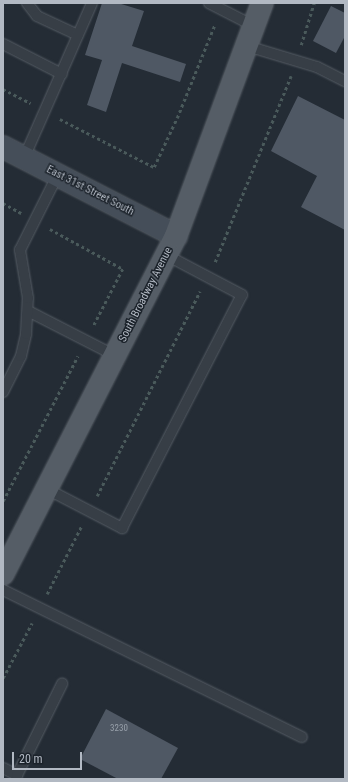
<!DOCTYPE html>
<style>
body{margin:0}
#map{position:relative;width:348px;height:782px;overflow:hidden;background:#242c35;font-family:"Roboto Condensed",sans-serif}
div>[style]{position:absolute}
.building>*{inset:0;background:#4f5864}
.path>*{height:2.5px;margin-top:-1.25px;transform-origin:0;background:repeating-linear-gradient(90deg,#4a5a5b 0 3px,transparent 0 6px)}
.roads{filter:drop-shadow(0 0 1px #555c64) drop-shadow(0 0 1px #555c64)}
.lane>*{height:10px;margin:-5px;padding:0 5px;transform-origin:5px;border-radius:5px;background:#373e46}
.secondary>*{height:22px;margin:-11px;padding:0 11px;transform-origin:11px;border-radius:11px;background:#454e59}
.primary>*{height:22px;margin:-11px;padding:0 11px;transform-origin:11px;border-radius:11px;background:#555d66}
span{translate:-50% -50%;white-space:nowrap;text-align:center;line-height:1.15;-webkit-text-stroke:3px #1c232b;paint-order:stroke}
.number-label{font-size:9px;color:#99a1ab}
.number-label span{-webkit-text-stroke-width:0}
.street-label{font-size:11px;color:#b2b9c3}
.frame{position:absolute;inset:0;border:4px solid #b2b9c3;pointer-events:none}
.scale{position:absolute;left:12px;top:752px;width:70px;height:18px;box-sizing:border-box;border:2px solid #b2b9c3;border-top:0;padding-left:5px;font-size:12px;line-height:14px;white-space:nowrap;color:#b2b9c3;-webkit-text-stroke:3px #1c232b;paint-order:stroke}
</style>
<div id="map">
<div class="building">
<i style="clip-path:polygon(102px 3px,118px 3px,144px 11px,132px 46px,186px 64px,180px 82px,122px 63px,106px 112px,87px 105px,102px 60px,85px 55px)"></i>
<i style="clip-path:polygon(331px 6px,345px 13px,345px 36px,336px 53px,313px 41px)"></i>
<i style="clip-path:polygon(298px 96px,345px 120px,345px 230px,301px 207px,317px 176px,271px 151px)"></i>
<i style="clip-path:polygon(106px 709px,178px 748px,161px 779px,118px 779px,80px 759px)"></i>
</div>
<div class="path">
<i style="left:301px;top:45px;width:44px;rotate:-72.8deg"></i>
<i style="left:3px;top:89px;width:31px;rotate:27deg"></i>
<i style="left:60px;top:119px;width:106px;rotate:27.1deg"></i>
<i style="left:154px;top:167px;width:54px;rotate:-64.9deg"></i>
<i style="left:177px;top:118px;width:101px;rotate:-68deg"></i>
<i style="left:3px;top:203px;width:21px;rotate:29deg"></i>
<i style="left:50px;top:229px;width:83px;rotate:28.7deg"></i>
<i style="left:123px;top:269px;width:65px;rotate:117.3deg"></i>
<i style="left:215px;top:262px;width:201px;rotate:-67.8deg"></i>
<i style="left:97px;top:496px;width:229px;rotate:-63.3deg"></i>
<i style="left:3px;top:501px;width:163px;rotate:-62.7deg"></i>
<i style="left:47px;top:594px;width:77px;rotate:-63.1deg"></i>
<i style="left:3px;top:678px;width:62px;rotate:-62.2deg"></i>
</div>
<div class="roads">
<div class="lane">
<i style="left:27px;top:3px;width:16px;rotate:52deg"></i>
<i style="left:37px;top:16px;width:45px;rotate:24.9deg"></i>
<i style="left:209px;top:3px;width:51px;rotate:27.1deg"></i>
<i style="left:3px;top:44px;width:66px;rotate:27deg"></i>
<i style="left:247px;top:46px;width:73px;rotate:16.7deg"></i>
<i style="left:317px;top:67px;width:31px;rotate:27deg"></i>
<i style="left:24px;top:158px;width:169px;rotate:-66.3deg"></i>
<i style="left:28px;top:311px;width:99px;rotate:27.1deg"></i>
<i style="left:3px;top:392px;width:40px;rotate:-63.4deg"></i>
<i style="left:21px;top:356px;width:23px;rotate:-77deg"></i>
<i style="left:26px;top:334px;width:36px;rotate:-87deg"></i>
<i style="left:28px;top:298px;width:49px;rotate:-99.5deg"></i>
<i style="left:20px;top:250px;width:85px;rotate:-63.4deg"></i>
<i style="left:47px;top:489px;width:85px;rotate:27.5deg"></i>
<i style="left:122px;top:528px;width:262px;rotate:-62.8deg"></i>
<i style="left:242px;top:295px;width:86px;rotate:-152.2deg"></i>
<i style="left:3px;top:590px;width:333px;rotate:26.2deg"></i>
<i style="left:3px;top:768px;width:16px;rotate:27deg"></i>
<i style="left:17px;top:775px;width:102px;rotate:-63.7deg"></i>
</div>
<div class="secondary">
<i style="left:3px;top:147px;width:195px;rotate:27.2deg"></i>
</div>
<div class="primary">
<i style="left:3px;top:574px;width:380px;rotate:-62.9deg"></i>
<i style="left:176px;top:236px;width:248px;rotate:-69.7deg"></i>
</div>
</div>
<div class="number-label">
<span style="left:119px;top:728px">3230</span>
</div>
<div class="street-label">
<span style="left:90px;top:191px;rotate:27deg">East 31st Street South</span>
<span style="left:146px;top:295px;rotate:-63deg">South Broadway Avenue</span>
</div>
<div class="frame"></div>
<div class="scale">20 m</div>
</div>
